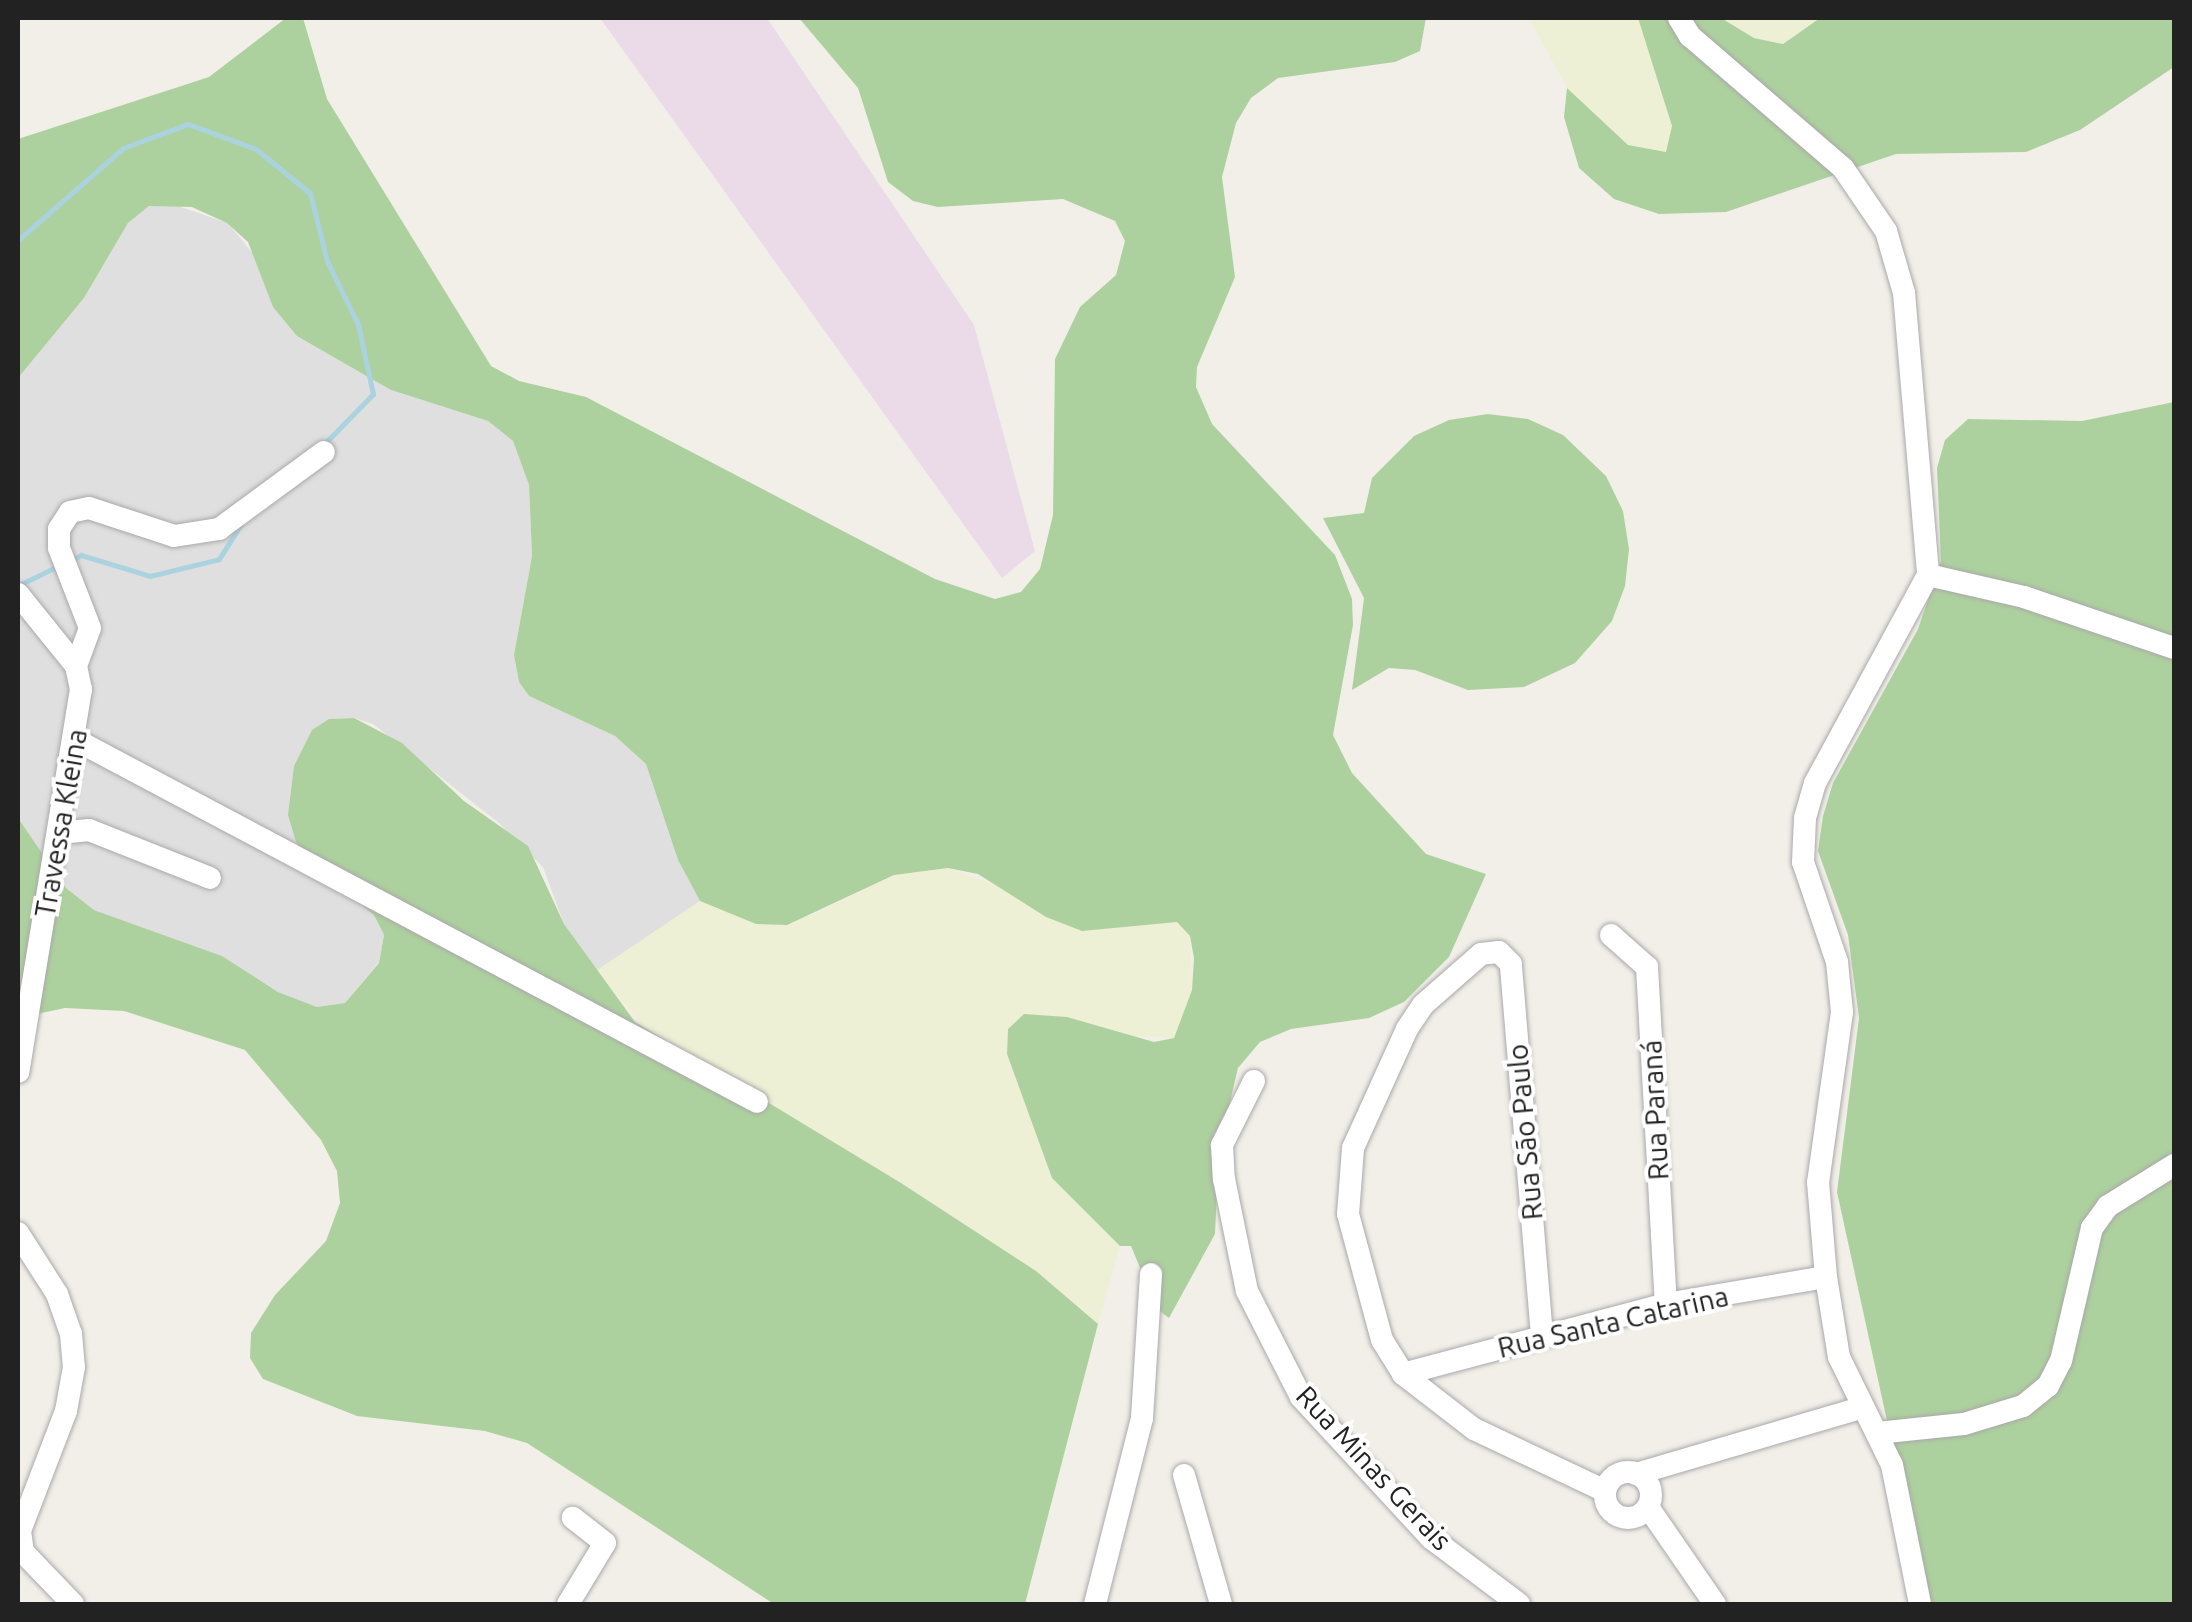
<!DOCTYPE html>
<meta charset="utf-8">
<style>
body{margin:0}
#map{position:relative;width:2192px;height:1622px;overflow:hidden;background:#f2efe9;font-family:Ubuntu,sans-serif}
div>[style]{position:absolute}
.residential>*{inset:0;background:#e0dfdf}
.industrial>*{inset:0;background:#ebdbe8}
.farmland>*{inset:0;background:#eef0d5}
.forest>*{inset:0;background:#add19e}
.stream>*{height:5px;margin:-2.5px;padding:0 2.5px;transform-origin:2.5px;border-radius:2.5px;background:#aad3df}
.roads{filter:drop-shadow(0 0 2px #a9a9a9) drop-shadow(0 0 2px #a9a9a9)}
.minor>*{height:22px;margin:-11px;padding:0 11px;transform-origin:11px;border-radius:11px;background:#fff}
.minor>.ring{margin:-11px;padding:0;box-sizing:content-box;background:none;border:22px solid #fff;border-radius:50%}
span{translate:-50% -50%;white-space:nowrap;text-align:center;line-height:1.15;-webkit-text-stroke:8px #fff;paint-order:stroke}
.street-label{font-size:28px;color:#222}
.frame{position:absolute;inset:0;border:20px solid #222;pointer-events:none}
</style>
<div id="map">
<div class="residential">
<i style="clip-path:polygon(169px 203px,228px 223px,258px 260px,273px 307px,391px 390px,488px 421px,513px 441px,529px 485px,532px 556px,514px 655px,519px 682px,529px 696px,615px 736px,646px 764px,678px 860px,700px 901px,596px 971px,564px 924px,543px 867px,499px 823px,373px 724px,354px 718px,329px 719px,316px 869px,374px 915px,384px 935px,379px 962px,345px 1003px,317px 1007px,278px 992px,222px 956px,94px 910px,66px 888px,18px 818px,18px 378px,84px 298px,128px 223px,149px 205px)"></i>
</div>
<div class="industrial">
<i style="clip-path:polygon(600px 18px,767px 18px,974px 325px,1035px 551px,1002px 578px)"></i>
</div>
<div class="farmland">
<i style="clip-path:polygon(1529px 18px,1638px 18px,1672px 126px,1666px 152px,1628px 145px,1567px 88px)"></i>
<i style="clip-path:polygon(1721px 18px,1820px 18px,1783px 44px,1754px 38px)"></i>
<i style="clip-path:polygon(948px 868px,1006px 889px,1177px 922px,1190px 936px,1192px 990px,1174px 1038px,1008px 1030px,1007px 1054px,1052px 1178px,1120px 1246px,1098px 1324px,1036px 1271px,901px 1183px,649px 1033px,596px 971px,700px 901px,756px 924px,812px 915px,894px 875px)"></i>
</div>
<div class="forest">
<i style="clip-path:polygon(286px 18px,303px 18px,327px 99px,491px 366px,519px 381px,586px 397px,935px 579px,995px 599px,1021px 592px,1040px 569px,1053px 515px,1055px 359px,1080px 307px,1116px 275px,1125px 241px,1115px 221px,1063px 199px,938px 207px,913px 201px,888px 182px,858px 88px,799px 18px,1426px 18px,1420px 51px,1395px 62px,1278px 78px,1251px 98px,1236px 123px,1222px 177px,1235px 277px,1197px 367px,1196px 387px,1212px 424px,1335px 555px,1352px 599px,1353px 625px,1333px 735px,1352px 773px,1426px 854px,1486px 874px,1449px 957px,1404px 1002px,1369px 1018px,1291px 1029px,1260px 1042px,1238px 1068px,1219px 1149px,1215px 1234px,1169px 1318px,1157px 1309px,1131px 1246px,1120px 1246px,1052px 1178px,1007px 1054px,1008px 1029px,1024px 1014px,1067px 1017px,1154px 1042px,1174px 1038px,1192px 990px,1194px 958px,1190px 936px,1177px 922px,1082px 931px,1046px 917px,978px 874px,948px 868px,894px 875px,787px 925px,756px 924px,700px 901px,678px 860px,646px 764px,615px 736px,529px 696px,519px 682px,514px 655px,532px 556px,529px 485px,513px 441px,488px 421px,391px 390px,297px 336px,273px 307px,248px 242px,227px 223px,192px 207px,149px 206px,128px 223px,84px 298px,18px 378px,18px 139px,209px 77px)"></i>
<i style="clip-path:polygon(1638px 18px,1721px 18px,1754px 38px,1783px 44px,1820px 18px,2174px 18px,2174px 67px,2080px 130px,2026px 152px,1896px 154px,1726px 212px,1659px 214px,1614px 199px,1579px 168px,1564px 117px,1567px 88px,1628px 145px,1666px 152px,1672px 126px)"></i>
<i style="clip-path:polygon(2174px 402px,2174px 1604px,1927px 1604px,1837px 1192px,1859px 1018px,1848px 935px,1818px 851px,1823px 816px,1833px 783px,1918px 629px,1941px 562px,1937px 468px,1945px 440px,1968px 419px,2082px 421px)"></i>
<i style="clip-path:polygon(1488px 414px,1528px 419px,1563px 435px,1606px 476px,1623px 511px,1629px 549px,1625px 586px,1612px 621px,1575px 663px,1524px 687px,1468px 690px,1415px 670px,1389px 668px,1352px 690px,1364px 598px,1323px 518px,1364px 513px,1372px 478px,1414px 436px,1449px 420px)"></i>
<i style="clip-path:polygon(354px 718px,402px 743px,464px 801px,528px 846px,564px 924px,635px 1022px,901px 1183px,1036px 1271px,1098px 1324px,1025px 1604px,774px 1604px,527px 1443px,485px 1431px,357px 1416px,263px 1379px,250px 1358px,251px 1333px,275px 1295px,326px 1241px,340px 1203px,337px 1171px,321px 1140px,245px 1050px,124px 1011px,65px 1008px,18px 1018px,18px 818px,66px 888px,94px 910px,222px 956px,278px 992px,317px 1007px,345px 1003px,379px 963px,384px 935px,374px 915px,317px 870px,296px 842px,288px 815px,294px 766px,312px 730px,329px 719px)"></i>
</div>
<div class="stream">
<i style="left:18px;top:240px;width:140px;rotate:-41.2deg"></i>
<i style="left:123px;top:148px;width:69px;rotate:-20.3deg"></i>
<i style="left:188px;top:124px;width:72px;rotate:20.2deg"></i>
<i style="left:256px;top:149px;width:70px;rotate:39.2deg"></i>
<i style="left:310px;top:193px;width:70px;rotate:76deg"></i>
<i style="left:327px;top:261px;width:70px;rotate:63.8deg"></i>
<i style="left:358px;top:324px;width:72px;rotate:77.9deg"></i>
<i style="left:373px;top:394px;width:73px;rotate:134.4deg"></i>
<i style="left:73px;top:559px;width:9px;rotate:-27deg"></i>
<i style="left:81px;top:555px;width:72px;rotate:16.9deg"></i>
<i style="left:150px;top:576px;width:71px;rotate:-13.8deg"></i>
<i style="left:219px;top:559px;width:41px;rotate:-57.8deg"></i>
<i style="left:19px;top:585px;width:43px;rotate:-26deg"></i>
</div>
<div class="roads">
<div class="minor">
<i style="left:1679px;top:18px;width:21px;rotate:59deg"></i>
<i style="left:1690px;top:36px;width:202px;rotate:40.8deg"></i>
<i style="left:1843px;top:168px;width:76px;rotate:55.7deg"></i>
<i style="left:1886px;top:231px;width:65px;rotate:73.8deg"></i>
<i style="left:1904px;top:293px;width:283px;rotate:85.1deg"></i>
<i style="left:1928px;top:575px;width:237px;rotate:118.5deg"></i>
<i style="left:1815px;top:783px;width:36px;rotate:106deg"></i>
<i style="left:1805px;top:818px;width:44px;rotate:92.6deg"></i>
<i style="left:1803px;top:862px;width:106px;rotate:71.2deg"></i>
<i style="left:1837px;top:962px;width:50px;rotate:84.3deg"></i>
<i style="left:1842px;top:1012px;width:172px;rotate:98deg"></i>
<i style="left:1818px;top:1182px;width:95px;rotate:85.2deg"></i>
<i style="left:1826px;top:1277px;width:81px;rotate:80.8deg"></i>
<i style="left:1839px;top:1357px;width:120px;rotate:63.9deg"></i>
<i style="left:1892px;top:1465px;width:142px;rotate:78.6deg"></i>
<i style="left:1928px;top:575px;width:98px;rotate:12.9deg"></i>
<i style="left:2024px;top:597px;width:158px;rotate:18.8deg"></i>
<i style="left:18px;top:594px;width:92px;rotate:51.1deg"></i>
<i style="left:76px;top:666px;width:24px;rotate:78deg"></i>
<i style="left:81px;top:689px;width:388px;rotate:99.3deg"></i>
<i style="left:76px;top:666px;width:40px;rotate:-69.8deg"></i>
<i style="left:90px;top:628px;width:86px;rotate:-111.2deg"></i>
<i style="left:59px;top:548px;width:19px;rotate:-90deg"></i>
<i style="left:59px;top:529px;width:20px;rotate:-57deg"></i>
<i style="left:70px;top:512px;width:19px;rotate:-12deg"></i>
<i style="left:89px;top:508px;width:89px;rotate:18.2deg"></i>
<i style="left:174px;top:536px;width:46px;rotate:-8.8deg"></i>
<i style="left:219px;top:529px;width:130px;rotate:-36.3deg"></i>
<i style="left:76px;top:740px;width:771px;rotate:27.99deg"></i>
<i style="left:60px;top:833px;width:29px;rotate:-6deg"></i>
<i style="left:89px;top:830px;width:130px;rotate:21.6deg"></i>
<i style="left:1611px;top:935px;width:48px;rotate:41.6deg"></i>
<i style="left:1647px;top:967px;width:338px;rotate:86.8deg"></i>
<i style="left:1254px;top:1081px;width:72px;rotate:116.6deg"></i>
<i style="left:1222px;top:1145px;width:34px;rotate:87deg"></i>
<i style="left:1224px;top:1179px;width:114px;rotate:78.4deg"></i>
<i style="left:1247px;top:1291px;width:119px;rotate:63deg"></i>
<i style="left:1301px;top:1397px;width:192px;rotate:47.3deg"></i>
<i style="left:1431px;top:1538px;width:110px;rotate:36.9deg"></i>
<i style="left:18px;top:1233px;width:72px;rotate:57.4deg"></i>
<i style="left:57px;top:1294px;width:42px;rotate:70.7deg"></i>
<i style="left:71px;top:1334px;width:33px;rotate:85deg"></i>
<i style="left:74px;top:1367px;width:45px;rotate:100.3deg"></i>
<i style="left:66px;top:1411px;width:129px;rotate:111deg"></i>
<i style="left:20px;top:1531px;width:21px;rotate:82deg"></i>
<i style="left:23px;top:1552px;width:72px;rotate:46.1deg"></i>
<i style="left:1542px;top:1336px;width:373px;rotate:-94.8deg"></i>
<i style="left:1511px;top:964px;width:17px;rotate:-135deg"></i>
<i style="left:1499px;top:952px;width:18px;rotate:174deg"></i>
<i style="left:1481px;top:954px;width:77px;rotate:138.7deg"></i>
<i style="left:1423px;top:1005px;width:29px;rotate:124deg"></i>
<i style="left:1407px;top:1029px;width:131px;rotate:114.4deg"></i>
<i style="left:1353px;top:1148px;width:66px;rotate:94.3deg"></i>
<i style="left:1348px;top:1214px;width:131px;rotate:74.9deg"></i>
<i style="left:1382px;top:1340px;width:40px;rotate:58deg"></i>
<i style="left:1403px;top:1374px;width:90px;rotate:37.8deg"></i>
<i style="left:1474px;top:1429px;width:145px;rotate:25.3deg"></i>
<i style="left:1403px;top:1374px;width:272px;rotate:-14.9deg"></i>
<i style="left:1666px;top:1304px;width:162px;rotate:-9.6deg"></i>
<i style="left:1877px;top:1433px;width:87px;rotate:-5.9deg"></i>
<i style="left:1964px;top:1424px;width:62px;rotate:-17deg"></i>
<i style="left:2023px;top:1406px;width:32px;rotate:-39deg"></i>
<i style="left:2048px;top:1386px;width:28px;rotate:-63deg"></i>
<i style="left:2061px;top:1361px;width:137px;rotate:-76.9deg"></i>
<i style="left:2092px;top:1228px;width:27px;rotate:-54deg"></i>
<i style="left:2108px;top:1206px;width:78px;rotate:-31.8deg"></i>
<i class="ring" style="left:1605px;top:1472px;width:24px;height:24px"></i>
<i style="left:1636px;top:1474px;width:234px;rotate:-16.4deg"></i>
<i style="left:1184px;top:1475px;width:134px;rotate:74deg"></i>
<i style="left:1648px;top:1507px;width:118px;rotate:55.4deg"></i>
<i style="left:568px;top:1604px;width:71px;rotate:-58.8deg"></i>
<i style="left:605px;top:1543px;width:41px;rotate:-142deg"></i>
<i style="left:1095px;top:1604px;width:192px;rotate:-75.8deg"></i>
<i style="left:1142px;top:1418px;width:144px;rotate:-86.4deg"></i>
</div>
</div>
<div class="street-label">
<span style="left:61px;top:823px;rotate:-80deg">Travessa Kleina</span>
<span style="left:1655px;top:1110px;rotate:-93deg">Rua Paraná</span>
<span style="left:1525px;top:1132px;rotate:-95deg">Rua São Paulo</span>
<span style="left:1613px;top:1322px;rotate:-13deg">Rua Santa Catarina</span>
<span style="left:1374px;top:1468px;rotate:47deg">Rua Minas Gerais</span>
</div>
<div class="frame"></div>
</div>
